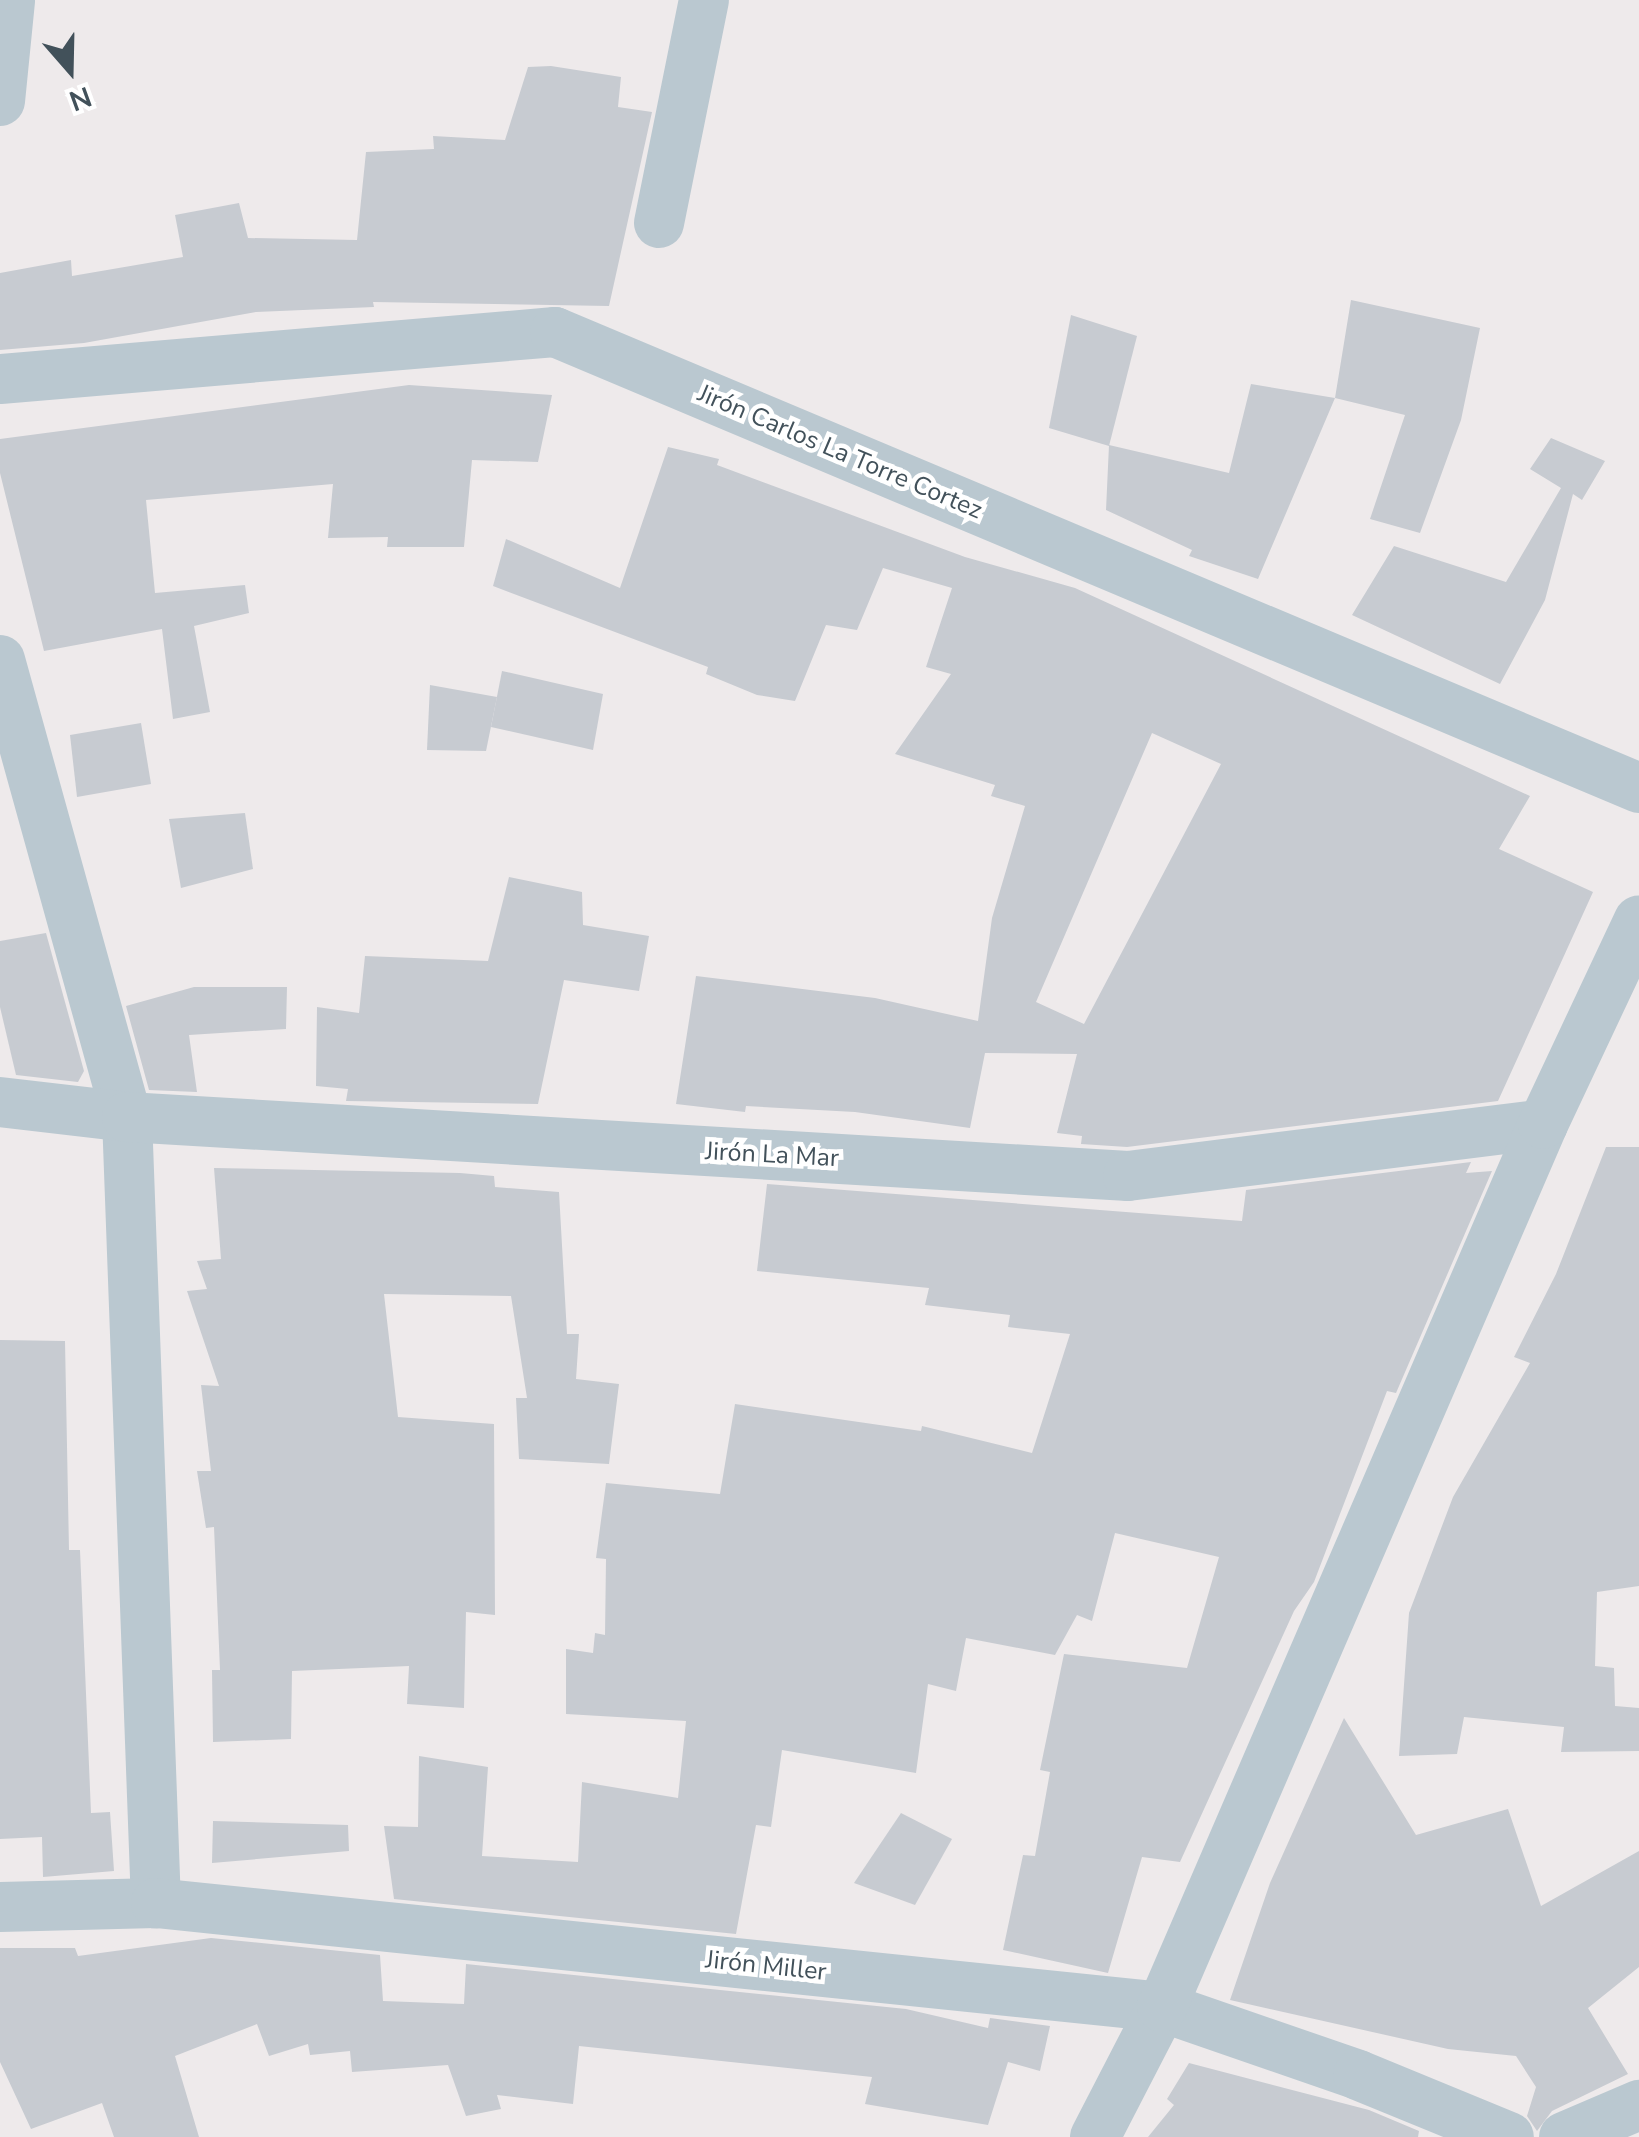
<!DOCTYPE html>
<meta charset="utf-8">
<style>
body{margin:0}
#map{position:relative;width:1639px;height:2137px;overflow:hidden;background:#eeeaeb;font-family:"Nunito Sans",sans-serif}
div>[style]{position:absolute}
.building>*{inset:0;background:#c7cbd1}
.street>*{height:50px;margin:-25px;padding:0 25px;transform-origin:25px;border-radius:25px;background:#bac8d0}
span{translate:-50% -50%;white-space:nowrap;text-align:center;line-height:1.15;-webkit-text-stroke:9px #fff;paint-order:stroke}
.street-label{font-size:25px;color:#42515a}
.north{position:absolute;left:20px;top:20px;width:100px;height:100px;-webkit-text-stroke:8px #fff;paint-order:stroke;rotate:160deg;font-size:28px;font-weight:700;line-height:40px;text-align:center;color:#42515a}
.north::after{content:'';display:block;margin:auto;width:35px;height:45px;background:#42515a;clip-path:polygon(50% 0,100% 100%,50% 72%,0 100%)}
</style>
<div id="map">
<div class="building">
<i style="clip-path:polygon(551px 66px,621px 77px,618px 107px,652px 112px,609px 306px,373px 302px,374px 307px,256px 312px,84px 343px,0 350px,0 273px,71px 260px,72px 276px,183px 257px,175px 215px,239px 203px,248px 238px,357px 240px,366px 152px,434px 149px,433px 136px,505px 140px,528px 67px)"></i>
<i style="clip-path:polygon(1351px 300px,1480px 328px,1461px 420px,1420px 533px,1370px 519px,1405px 415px,1335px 398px)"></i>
<i style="clip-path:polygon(1071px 315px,1137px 336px,1109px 446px,1049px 428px)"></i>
<i style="clip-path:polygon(1251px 384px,1335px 398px,1258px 579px,1189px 556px,1192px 550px,1106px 510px,1109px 445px,1229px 473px)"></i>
<i style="clip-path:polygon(409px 385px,552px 395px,538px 462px,472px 460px,464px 547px,387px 547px,388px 537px,328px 538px,333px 484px,146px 500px,155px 593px,245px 585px,249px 613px,194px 626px,210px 712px,173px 719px,162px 629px,44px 651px,0 473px,0 439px)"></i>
<i style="clip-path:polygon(1551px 438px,1605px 461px,1582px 500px,1573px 494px,1545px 600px,1500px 684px,1352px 615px,1394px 546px,1506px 582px,1561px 488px,1530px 469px)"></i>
<i style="clip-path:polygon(evenodd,668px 447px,719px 459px,717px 465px,965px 557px,1075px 588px,1530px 796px,1499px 849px,1593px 892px,1498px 1101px,1127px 1147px,1081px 1144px,1082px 1136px,1057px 1133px,1077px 1054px,985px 1053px,970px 1128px,855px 1112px,746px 1106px,745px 1112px,676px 1104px,696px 976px,875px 998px,978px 1021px,992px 918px,1025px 806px,991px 796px,995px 785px,895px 754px,951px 674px,926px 667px,952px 588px,883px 568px,857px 630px,826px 625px,795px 701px,757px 695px,706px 674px,708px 667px,493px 586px,506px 539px,620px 588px,668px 447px,1152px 733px,1221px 764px,1084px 1024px,1036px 1002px,1152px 733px)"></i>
<i style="clip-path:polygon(502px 671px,603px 694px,593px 750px,491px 727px)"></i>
<i style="clip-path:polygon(430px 685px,497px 697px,486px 751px,427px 750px)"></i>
<i style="clip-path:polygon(141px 723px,151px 784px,77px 797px,70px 735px)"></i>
<i style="clip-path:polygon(245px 813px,253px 869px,181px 888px,169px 819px)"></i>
<i style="clip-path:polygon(509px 877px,582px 892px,583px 925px,649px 936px,639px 991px,564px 980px,538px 1104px,346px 1101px,348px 1089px,316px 1086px,317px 1007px,359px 1013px,365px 956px,488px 961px)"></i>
<i style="clip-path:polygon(46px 933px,84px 1071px,78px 1082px,16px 1075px,0 1007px,0 941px)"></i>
<i style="clip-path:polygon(194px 987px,287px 987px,286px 1029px,189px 1035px,197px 1092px,149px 1090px,126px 1006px)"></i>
<i style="clip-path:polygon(1606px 1147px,1639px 1147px,1639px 1586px,1597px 1592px,1595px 1666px,1614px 1668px,1615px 1706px,1639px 1708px,1639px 1751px,1561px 1752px,1564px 1727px,1464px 1717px,1457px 1754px,1399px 1756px,1409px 1613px,1453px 1497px,1530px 1363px,1514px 1357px,1556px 1274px)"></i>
<i style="clip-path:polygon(1471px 1162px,1466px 1173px,1492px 1171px,1396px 1393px,1387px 1391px,1314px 1582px,1294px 1611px,1180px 1862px,1142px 1857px,1108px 1973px,1003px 1950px,1023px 1855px,1035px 1856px,1050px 1772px,1040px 1770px,1064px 1654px,1187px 1668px,1219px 1557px,1115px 1533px,1092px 1621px,1077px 1615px,1055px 1655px,966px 1638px,956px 1691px,928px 1684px,916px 1773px,782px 1750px,771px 1827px,756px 1825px,736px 1934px,394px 1899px,384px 1826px,418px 1827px,419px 1756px,488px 1767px,482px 1856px,578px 1862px,582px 1782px,678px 1798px,686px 1721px,566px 1714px,566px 1649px,593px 1653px,595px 1633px,605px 1635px,606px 1559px,596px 1558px,606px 1483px,720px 1494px,735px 1404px,921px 1431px,922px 1426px,1032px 1453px,1070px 1334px,1008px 1327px,1010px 1315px,925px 1305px,929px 1288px,757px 1271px,767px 1184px,1242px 1221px,1246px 1190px)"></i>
<i style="clip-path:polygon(214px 1168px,460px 1173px,494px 1176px,495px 1187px,559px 1192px,567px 1334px,579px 1334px,576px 1379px,619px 1384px,609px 1464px,519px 1459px,516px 1398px,527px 1398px,511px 1296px,384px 1294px,398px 1417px,494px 1424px,495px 1615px,466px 1612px,464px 1708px,407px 1704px,409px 1666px,292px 1671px,291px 1739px,213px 1742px,212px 1670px,220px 1670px,214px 1527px,206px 1528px,197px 1471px,211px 1471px,201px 1385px,219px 1386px,187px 1291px,207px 1289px,197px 1261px,221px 1259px)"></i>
<i style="clip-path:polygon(0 1340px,65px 1341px,69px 1550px,80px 1550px,91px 1813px,110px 1812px,114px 1871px,43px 1877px,42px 1837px,0 1839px)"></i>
<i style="clip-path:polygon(1344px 1718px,1416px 1835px,1508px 1809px,1541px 1906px,1639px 1851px,1639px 1967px,1588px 2008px,1628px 2074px,1552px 2111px,1537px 2131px,1527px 2116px,1536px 2087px,1516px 2056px,1448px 2049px,1230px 2000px,1270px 1883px)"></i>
<i style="clip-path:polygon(901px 1813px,952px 1839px,915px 1905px,854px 1883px)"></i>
<i style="clip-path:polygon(213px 1821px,348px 1825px,349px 1851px,212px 1863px)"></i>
<i style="clip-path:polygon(211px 1938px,380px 1955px,383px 2001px,464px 2004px,466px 1964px,906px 2009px,988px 2028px,990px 2018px,1050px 2026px,1040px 2071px,1008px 2062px,988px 2125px,865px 2104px,872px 2077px,579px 2046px,573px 2104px,497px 2095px,501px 2109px,466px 2116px,448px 2065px,352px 2072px,350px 2051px,310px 2055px,308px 2044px,269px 2056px,257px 2024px,175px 2056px,199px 2137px,114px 2137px,102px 2103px,31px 2129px,0 2062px,0 1948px,75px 1948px,78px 1956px)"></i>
<i style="clip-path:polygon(1189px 2063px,1369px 2110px,1419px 2131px,1418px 2137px,1148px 2137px,1174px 2105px,1167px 2099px)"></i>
</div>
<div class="street">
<i style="left:0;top:101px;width:101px;rotate:-84.3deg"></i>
<i style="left:659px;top:223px;width:227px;rotate:-78.6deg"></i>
<i style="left:0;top:379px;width:557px;rotate:-4.84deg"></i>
<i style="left:555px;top:332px;width:1176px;rotate:22.81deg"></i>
<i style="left:0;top:660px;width:474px;rotate:74.5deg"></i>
<i style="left:127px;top:1117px;width:787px;rotate:87.89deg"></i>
<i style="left:0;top:1102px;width:128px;rotate:6.7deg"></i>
<i style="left:127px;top:1117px;width:1003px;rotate:3.37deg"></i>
<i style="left:1128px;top:1176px;width:418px;rotate:-7.1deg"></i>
<i style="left:0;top:1907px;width:156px;rotate:-1.5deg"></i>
<i style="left:156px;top:1903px;width:1011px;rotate:5.9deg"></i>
<i style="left:1162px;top:2007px;width:207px;rotate:19.1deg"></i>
<i style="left:1358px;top:2075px;width:163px;rotate:22.3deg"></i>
<i style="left:1095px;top:2137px;width:146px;rotate:-62.7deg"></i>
<i style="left:1162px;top:2007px;width:962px;rotate:-66.66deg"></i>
<i style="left:1543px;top:1124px;width:225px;rotate:-64.8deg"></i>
<i style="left:1564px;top:2137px;width:82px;rotate:-23.1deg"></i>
</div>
<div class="street-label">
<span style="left:840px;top:452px;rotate:23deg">Jirón Carlos La Torre Cortez</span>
<span style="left:772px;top:1155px;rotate:3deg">Jirón La Mar</span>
<span style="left:766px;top:1966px;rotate:6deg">Jirón Miller</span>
</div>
<div class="north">N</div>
</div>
